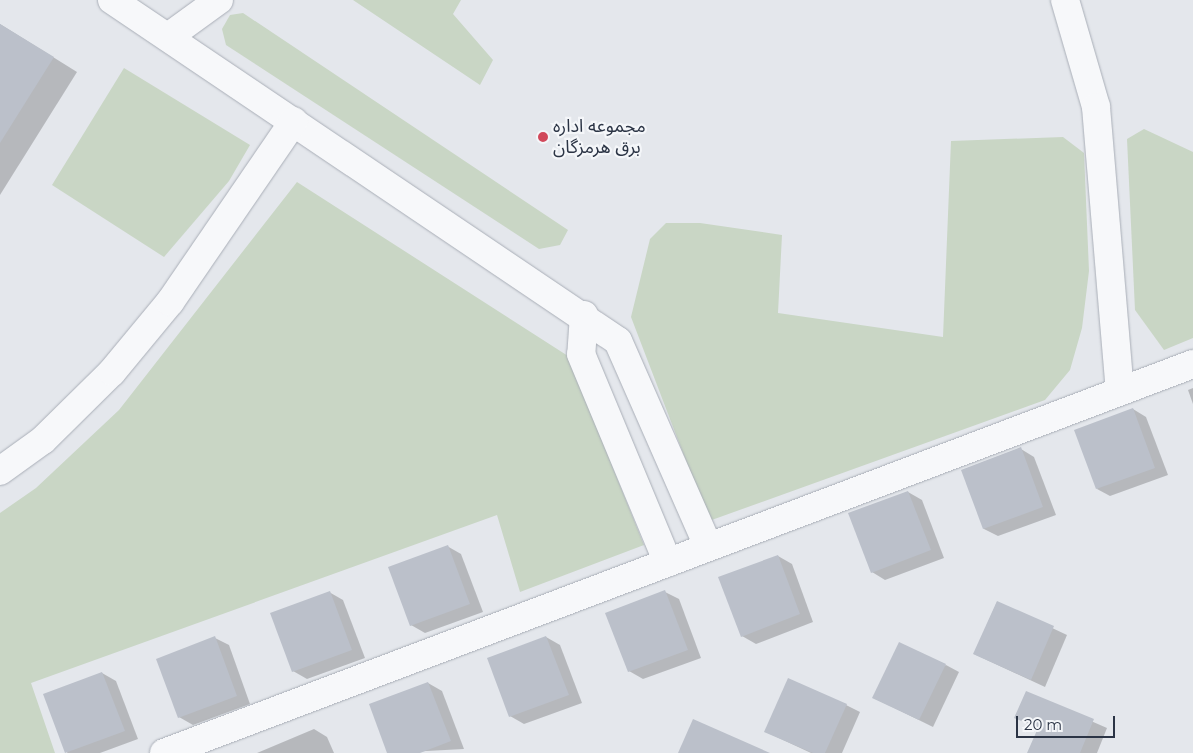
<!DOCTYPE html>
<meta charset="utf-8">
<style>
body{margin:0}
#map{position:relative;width:1193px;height:753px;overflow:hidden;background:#e4e7ec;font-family:Montserrat,"Noto Sans Arabic",sans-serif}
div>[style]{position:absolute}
.green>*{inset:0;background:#c9d6c5}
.shadow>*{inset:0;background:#0003}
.building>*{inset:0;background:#bbc0ca}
.roads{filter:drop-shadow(0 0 1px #a9aeb7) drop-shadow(0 0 1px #a9aeb7)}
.minor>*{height:28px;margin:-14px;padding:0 14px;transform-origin:14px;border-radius:14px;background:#f7f8fa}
.dots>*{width:14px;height:14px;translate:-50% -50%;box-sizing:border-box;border:2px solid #f4f6f9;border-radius:50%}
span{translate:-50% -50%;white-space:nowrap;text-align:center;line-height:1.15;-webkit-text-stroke:4.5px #f4f6f9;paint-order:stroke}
.poi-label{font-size:18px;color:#2b3445}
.left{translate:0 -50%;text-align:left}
.scale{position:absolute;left:1016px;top:716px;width:99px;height:22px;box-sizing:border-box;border:2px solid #2b3445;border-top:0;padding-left:6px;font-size:15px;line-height:18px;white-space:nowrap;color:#2b3445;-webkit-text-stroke:4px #f4f6f9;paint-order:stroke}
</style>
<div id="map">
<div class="green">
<i style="clip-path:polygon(353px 0,461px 0,453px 14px,493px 60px,480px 85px)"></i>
<i style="clip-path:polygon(243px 13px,568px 230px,560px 245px,539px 249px,226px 45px,222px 29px,230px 15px)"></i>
<i style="clip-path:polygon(124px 68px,250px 145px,229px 181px,164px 257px,52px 185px)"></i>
<i style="clip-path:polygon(1144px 129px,1193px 152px,1193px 338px,1164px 350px,1135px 310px,1127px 139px)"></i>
<i style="clip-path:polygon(1063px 137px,1084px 153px,1089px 271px,1082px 328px,1070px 370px,1045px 400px,709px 521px,631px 317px,650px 239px,666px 223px,700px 223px,782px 235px,778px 313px,943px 337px,951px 141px)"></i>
<i style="clip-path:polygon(297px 182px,568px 356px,644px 545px,520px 592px,497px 515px,31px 683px,55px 753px,0 753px,0 513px,36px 488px,119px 410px)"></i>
</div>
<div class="shadow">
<i style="clip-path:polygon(0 24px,77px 72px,0 195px)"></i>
<i style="clip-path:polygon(1193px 388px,1193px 404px,1188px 390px)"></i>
<i style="clip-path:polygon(1133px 409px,1146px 417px,1168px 475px,1110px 496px,1097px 489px)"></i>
<i style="clip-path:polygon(1021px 449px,1034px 457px,1056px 515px,998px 536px,984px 529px,963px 470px)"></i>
<i style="clip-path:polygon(908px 492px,922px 500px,944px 558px,885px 580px,872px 572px)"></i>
<i style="clip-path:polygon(447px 546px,461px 554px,483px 612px,425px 633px,411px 625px)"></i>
<i style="clip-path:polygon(778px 556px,792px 564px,813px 622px,756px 644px,742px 636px)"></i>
<i style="clip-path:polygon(329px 592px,343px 600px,365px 658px,307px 679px,293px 671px)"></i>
<i style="clip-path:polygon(665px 592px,679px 599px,701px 658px,643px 679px,629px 671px)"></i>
<i style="clip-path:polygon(997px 602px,1067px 635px,1045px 687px,974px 654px)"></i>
<i style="clip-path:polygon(546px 637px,560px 645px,582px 703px,524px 724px,510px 716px)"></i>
<i style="clip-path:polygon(215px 638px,229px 645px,250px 704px,193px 725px,179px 717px)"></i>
<i style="clip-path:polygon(946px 665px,959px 672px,933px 727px,874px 698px)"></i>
<i style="clip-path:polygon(102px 673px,116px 681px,138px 739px,100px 753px,67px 753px)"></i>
<i style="clip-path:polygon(428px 683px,442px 691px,464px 749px,389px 753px)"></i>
<i style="clip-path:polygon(1027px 693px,1107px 728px,1097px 753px,1029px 753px,1039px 729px,1016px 717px)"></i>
<i style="clip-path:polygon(846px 705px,860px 712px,842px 753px,811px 753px,766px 732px)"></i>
<i style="clip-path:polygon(314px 729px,327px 737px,334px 753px,257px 753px)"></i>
</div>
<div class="building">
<i style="clip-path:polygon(0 24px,54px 57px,0 143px)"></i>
<i style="clip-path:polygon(1133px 408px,1155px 468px,1096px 489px,1074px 430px)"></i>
<i style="clip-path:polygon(1021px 447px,1043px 507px,983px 529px,961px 470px)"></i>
<i style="clip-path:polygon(908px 491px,931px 550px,871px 573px,848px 513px)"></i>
<i style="clip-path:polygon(448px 545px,470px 604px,410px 626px,388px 567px)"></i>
<i style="clip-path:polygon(778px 555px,800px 614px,741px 637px,718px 577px)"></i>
<i style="clip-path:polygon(665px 590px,688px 650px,628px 672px,605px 613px)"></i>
<i style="clip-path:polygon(330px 591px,352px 650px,292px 672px,270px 613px)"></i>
<i style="clip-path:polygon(997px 601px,1054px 626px,1031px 680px,973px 654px)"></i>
<i style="clip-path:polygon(215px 636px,237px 696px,178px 718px,156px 659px)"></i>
<i style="clip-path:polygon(546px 636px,569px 695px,509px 717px,487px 658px)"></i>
<i style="clip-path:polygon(899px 642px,946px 664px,919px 720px,872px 698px)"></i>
<i style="clip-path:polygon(102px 672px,125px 731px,65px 753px,43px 694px)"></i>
<i style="clip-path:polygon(788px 678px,847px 704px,825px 753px,813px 753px,764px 732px)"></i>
<i style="clip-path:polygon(428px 682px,451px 741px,420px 753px,387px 753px,369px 704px)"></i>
<i style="clip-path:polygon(1026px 691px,1094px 719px,1080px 753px,1027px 753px,1038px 728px,1014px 718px)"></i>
<i style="clip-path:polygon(693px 719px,770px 753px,678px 753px)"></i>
</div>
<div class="roads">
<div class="minor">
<i style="left:112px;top:0;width:610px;rotate:33.98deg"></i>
<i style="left:618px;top:341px;width:224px;rotate:66.3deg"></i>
<i style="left:1065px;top:0;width:111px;rotate:73.8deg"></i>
<i style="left:1096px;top:107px;width:285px;rotate:85.2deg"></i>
<i style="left:168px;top:37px;width:63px;rotate:-36deg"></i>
<i style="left:584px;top:315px;width:39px;rotate:94deg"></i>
<i style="left:581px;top:354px;width:226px;rotate:67.4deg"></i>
<i style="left:0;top:471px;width:53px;rotate:-35.8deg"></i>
<i style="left:43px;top:440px;width:97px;rotate:-44.6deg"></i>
<i style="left:112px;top:372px;width:91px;rotate:-50.4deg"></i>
<i style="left:170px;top:302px;width:219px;rotate:-55.6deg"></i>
<i style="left:164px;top:753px;width:1100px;rotate:-20.71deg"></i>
</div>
</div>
<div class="dots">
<i style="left:543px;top:137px;background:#d1495b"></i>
</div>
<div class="poi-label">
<span class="left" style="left:553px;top:137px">مجموعه اداره<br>برق هرمزگان</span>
</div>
<div class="scale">20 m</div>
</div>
